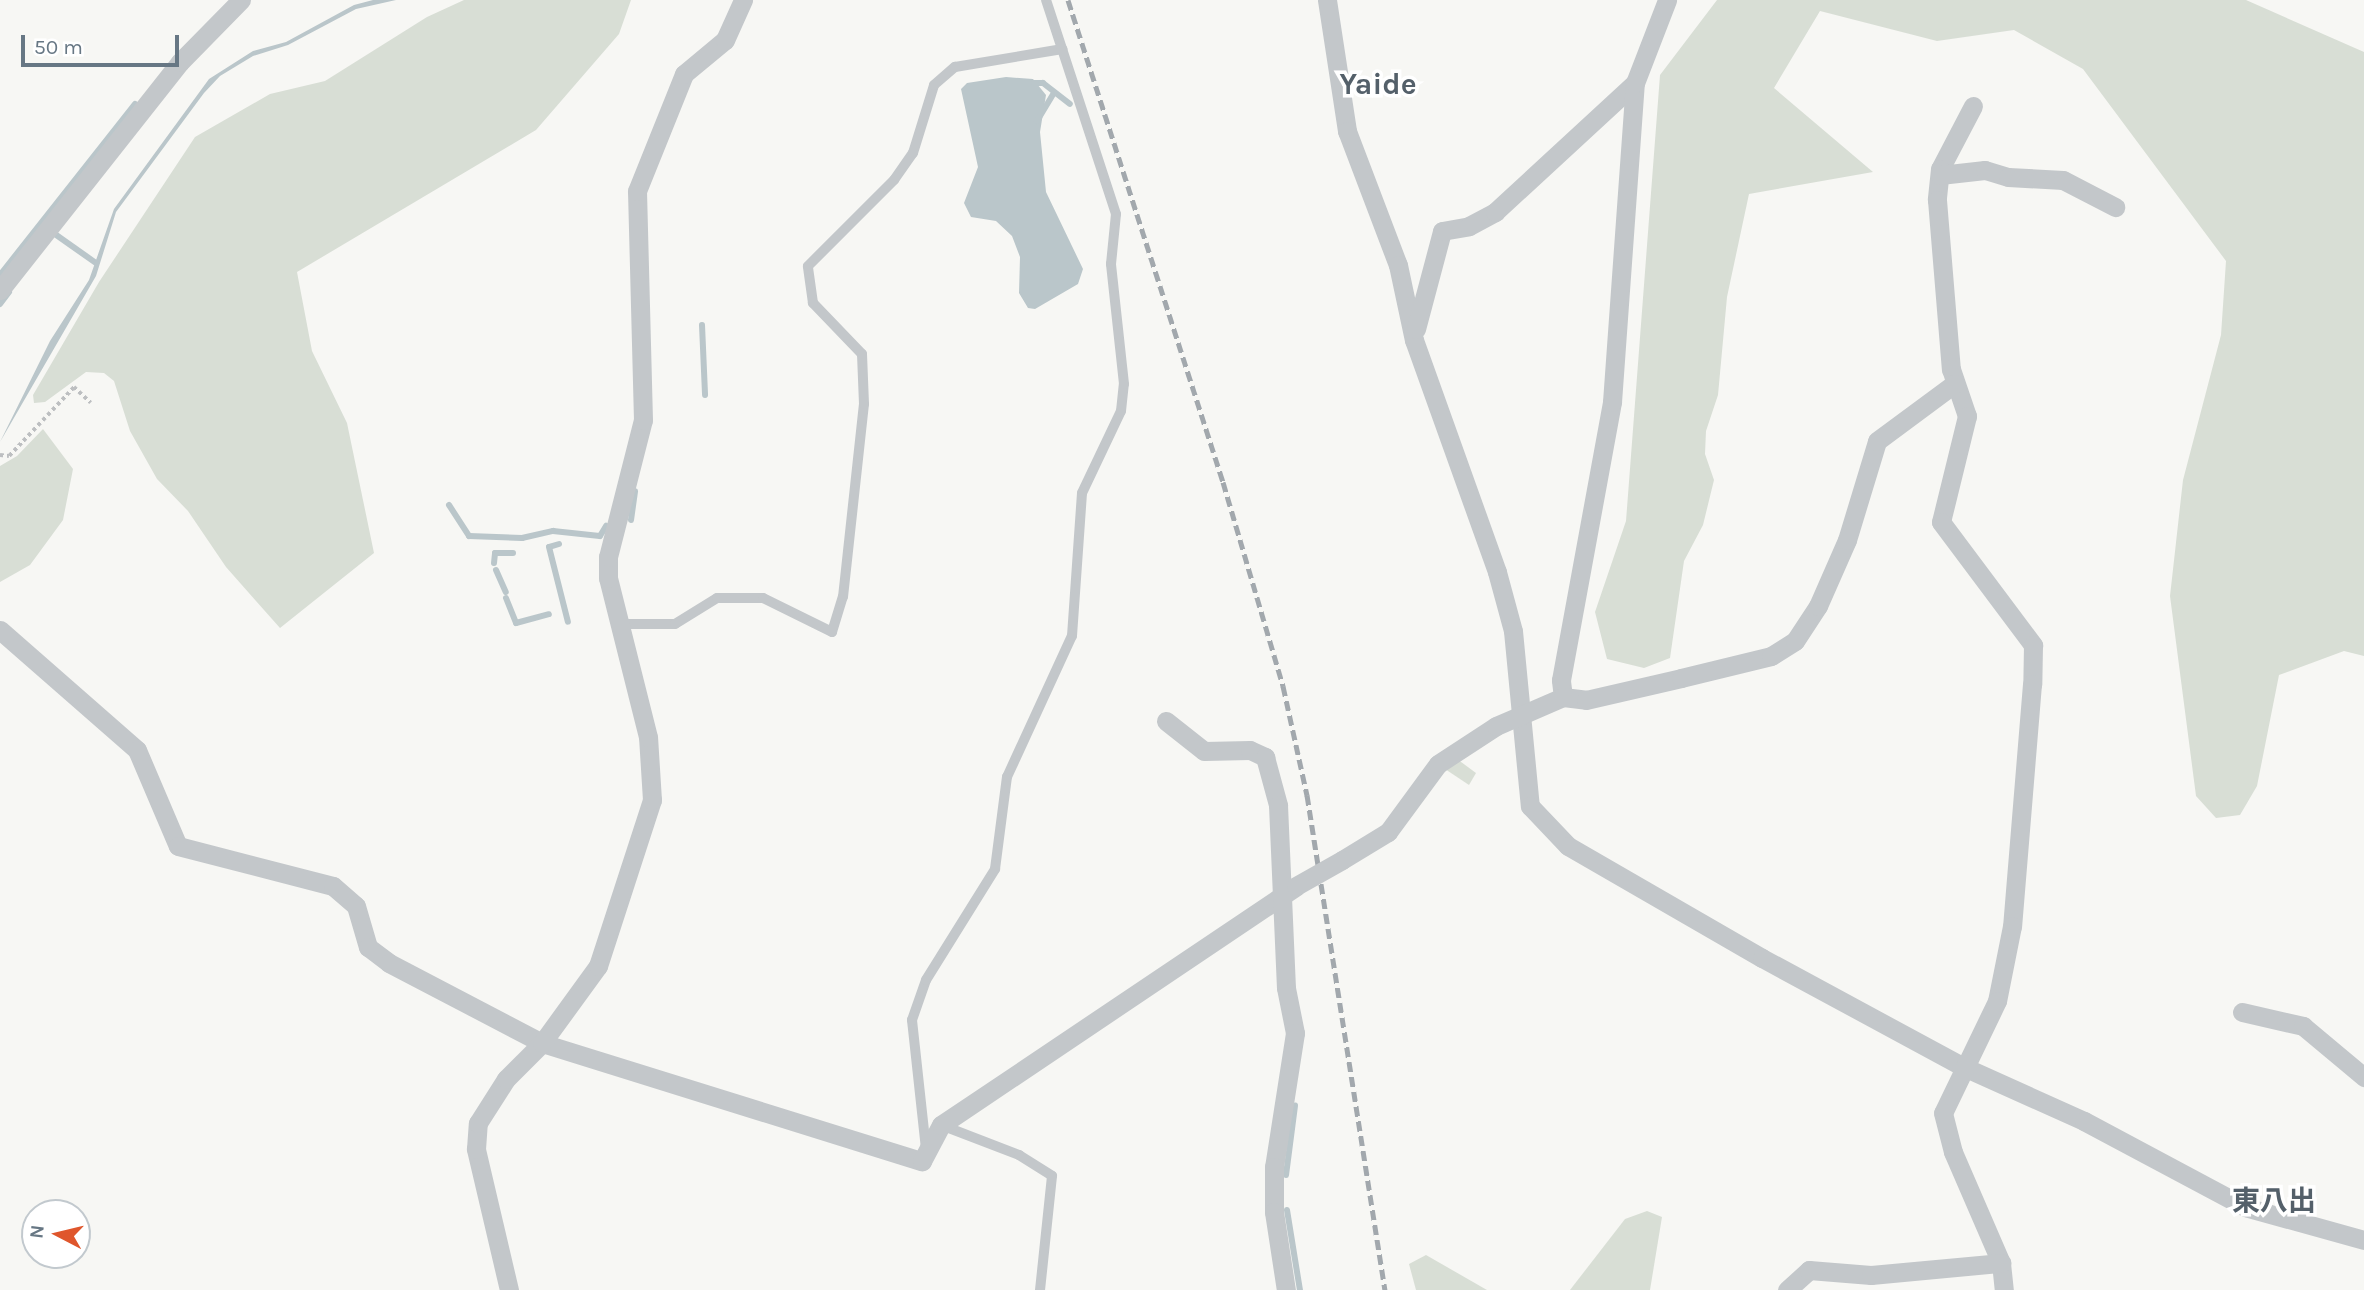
<!DOCTYPE html>
<meta charset="utf-8">
<style>
body{margin:0}
#map{position:relative;width:2364px;height:1290px;overflow:hidden;background:#f7f7f4;font-family:Karla,"Noto Sans JP",sans-serif}
div>[style]{position:absolute}
.green>*{inset:0;background:#d8ded5}
.water>*{inset:0;background:#bac6ca}
.stream>*{height:6px;margin:-3px;padding:0 3px;transform-origin:3px;border-radius:3px;background:#bac6ca}
.path>*{height:3.5px;margin-top:-1.75px;transform-origin:0;background:repeating-linear-gradient(90deg,#bdbfc1 0 3.5px,transparent 0 7px)}
.service>*{height:10px;margin:-5px;padding:0 5px;transform-origin:5px;border-radius:5px;background:#c3c7ca}
.minor>*{height:19px;margin:-9.5px;padding:0 9.5px;transform-origin:9.5px;border-radius:9.5px;background:#c3c7ca}
.rail>*{height:5px;margin-top:-2.5px;transform-origin:0;background:repeating-linear-gradient(90deg,#a2a8ad 0 10px,transparent 0 15px)}
.minor-bridge>*{height:19px;margin:-9.5px;padding:0 9.5px;transform-origin:9.5px;border-radius:9.5px;background:#c3c7ca}
span{translate:-50% -50%;white-space:nowrap;text-align:center;line-height:1.15;-webkit-text-stroke:7px #fff;paint-order:stroke}
.neighbourhood-label{font-size:28px;color:#54606a;font-weight:700}
.quarter-label{font-size:30px;color:#54606a;font-weight:700}
.north{position:absolute;left:21px;top:1199px;width:70px;height:70px;box-sizing:border-box;background:#fff;border:2px solid #c2c9ce;border-radius:50%;rotate:277deg;font-size:19px;font-weight:700;line-height:28px;text-align:center;color:#677784}
.north::after{content:'';display:block;margin:auto;width:24px;height:32px;background:#df562c;clip-path:polygon(50% 0,100% 100%,50% 72%,0 100%)}
.scale{position:absolute;left:21px;top:35px;width:158px;height:32px;box-sizing:border-box;border:4px solid #677784;border-top:0;padding-left:9px;font-size:21px;line-height:24px;white-space:nowrap;color:#677784;-webkit-text-stroke:5px #fff;paint-order:stroke}
</style>
<div id="map">
<div class="green">
<i style="clip-path:polygon(464px 0,631px 0,619px 34px,536px 130px,297px 272px,312px 351px,347px 423px,374px 553px,280px 628px,226px 567px,188px 511px,157px 479px,130px 431px,114px 381px,104px 373px,86px 372px,45px 402px,34px 403px,33px 395px,99px 282px,195px 137px,270px 94px,325px 81px,427px 17px)"></i>
<i style="clip-path:polygon(1717px 0,2246px 0,2364px 52px,2364px 656px,2344px 651px,2279px 675px,2257px 786px,2240px 815px,2216px 818px,2196px 796px,2170px 596px,2183px 480px,2221px 335px,2226px 261px,2083px 69px,2014px 30px,1937px 41px,1820px 11px,1774px 88px,1873px 172px,1749px 194px,1727px 297px,1718px 395px,1706px 431px,1705px 454px,1714px 480px,1703px 525px,1684px 561px,1670px 658px,1644px 668px,1607px 659px,1595px 612px,1626px 521px,1660px 75px)"></i>
<i style="clip-path:polygon(43px 429px,73px 469px,63px 520px,30px 565px,0 582px,0 466px,17px 456px)"></i>
<i style="clip-path:polygon(1457px 759px,1476px 773px,1469px 785px,1445px 769px)"></i>
<i style="clip-path:polygon(1647px 1211px,1662px 1217px,1650px 1290px,1570px 1290px,1625px 1219px)"></i>
<i style="clip-path:polygon(1426px 1255px,1487px 1290px,1416px 1290px,1409px 1264px)"></i>
</div>
<div class="water">
<i style="clip-path:polygon(373px 0,396px 0,356px 9px,288px 45px,253px 56px,220px 76px,204px 93px,116px 212px,96px 276px,0 442px,50px 341px,89px 280px,114px 209px,209px 79px,253px 51px,286px 42px,354px 5px)"></i>
<i style="clip-path:polygon(1006px 77px,1033px 79px,1046px 95px,1040px 132px,1046px 192px,1083px 269px,1078px 284px,1035px 309px,1028px 308px,1019px 293px,1020px 257px,1012px 236px,996px 221px,971px 217px,964px 203px,978px 167px,961px 89px,967px 83px)"></i>
</div>
<div class="stream">
<i style="left:1034px;top:83px;width:9px"></i>
<i style="left:1043px;top:83px;width:34px;rotate:38deg"></i>
<i style="left:1037px;top:121px;width:33px;rotate:-59deg"></i>
<i style="left:52px;top:232px;width:54px;rotate:35.2deg"></i>
<i style="left:0;top:275px;width:218px;rotate:-51.7deg"></i>
<i style="left:0;top:304px;width:15px;rotate:-53deg"></i>
<i style="left:702px;top:325px;width:70px;rotate:87.5deg"></i>
<i style="left:449px;top:505px;width:37px;rotate:57deg"></i>
<i style="left:469px;top:536px;width:53px;rotate:2.2deg"></i>
<i style="left:522px;top:538px;width:32px;rotate:-13deg"></i>
<i style="left:553px;top:531px;width:47px;rotate:6.1deg"></i>
<i style="left:600px;top:536px;width:12px;rotate:-59deg"></i>
<i style="left:631px;top:520px;width:29px;rotate:-82deg"></i>
<i style="left:559px;top:544px;width:10px;rotate:163deg"></i>
<i style="left:549px;top:547px;width:77px;rotate:75.8deg"></i>
<i style="left:494px;top:563px;width:10px;rotate:-84deg"></i>
<i style="left:495px;top:553px;width:18px"></i>
<i style="left:496px;top:570px;width:24px;rotate:66deg"></i>
<i style="left:506px;top:598px;width:27px;rotate:68deg"></i>
<i style="left:516px;top:623px;width:34px;rotate:-15deg"></i>
<i style="left:1286px;top:1175px;width:70px;rotate:-82.6deg"></i>
<i style="left:1287px;top:1210px;width:81px;rotate:80.8deg"></i>
</div>
<div class="path">
<i style="left:0;top:455px;width:9px;rotate:6deg"></i>
<i style="left:9px;top:456px;width:95px;rotate:-46.7deg"></i>
<i style="left:74px;top:387px;width:23px;rotate:43deg"></i>
</div>
<div class="service">
<i style="left:619px;top:624px;width:56px"></i>
<i style="left:675px;top:624px;width:49px;rotate:-31.8deg"></i>
<i style="left:717px;top:598px;width:46px"></i>
<i style="left:763px;top:598px;width:77px;rotate:26.2deg"></i>
<i style="left:832px;top:632px;width:37px;rotate:-73deg"></i>
<i style="left:843px;top:597px;width:194px;rotate:-83.8deg"></i>
<i style="left:864px;top:404px;width:50px;rotate:-92.3deg"></i>
<i style="left:862px;top:354px;width:71px;rotate:-133.9deg"></i>
<i style="left:813px;top:303px;width:37px;rotate:-98deg"></i>
<i style="left:808px;top:266px;width:122px;rotate:-45deg"></i>
<i style="left:894px;top:180px;width:33px;rotate:-55deg"></i>
<i style="left:913px;top:153px;width:71px;rotate:-72.8deg"></i>
<i style="left:934px;top:85px;width:28px;rotate:-41deg"></i>
<i style="left:955px;top:67px;width:109px;rotate:-9.5deg"></i>
<i style="left:941px;top:1125px;width:84px;rotate:21deg"></i>
<i style="left:1019px;top:1155px;width:39px;rotate:32deg"></i>
<i style="left:1052px;top:1176px;width:115px;rotate:96deg"></i>
<i style="left:926px;top:1149px;width:130px;rotate:-96.2deg"></i>
<i style="left:912px;top:1020px;width:42px;rotate:-70.7deg"></i>
<i style="left:926px;top:980px;width:131px;rotate:-58.1deg"></i>
<i style="left:995px;top:869px;width:93px;rotate:-82.6deg"></i>
<i style="left:1007px;top:777px;width:155px;rotate:-65.3deg"></i>
<i style="left:1072px;top:636px;width:143px;rotate:-86deg"></i>
<i style="left:1082px;top:493px;width:91px;rotate:-64.6deg"></i>
<i style="left:1121px;top:411px;width:27px;rotate:-84deg"></i>
<i style="left:1124px;top:384px;width:121px;rotate:-96.2deg"></i>
<i style="left:1111px;top:264px;width:50px;rotate:-84.3deg"></i>
<i style="left:1116px;top:214px;width:225px;rotate:-108.1deg"></i>
</div>
<div class="minor">
<i style="left:1327px;top:0;width:133px;rotate:81.3deg"></i>
<i style="left:1347px;top:131px;width:143px;rotate:69.2deg"></i>
<i style="left:1398px;top:265px;width:77px;rotate:78deg"></i>
<i style="left:1414px;top:340px;width:246px;rotate:70.3deg"></i>
<i style="left:1497px;top:572px;width:61px;rotate:74.8deg"></i>
<i style="left:1513px;top:631px;width:176px;rotate:84.5deg"></i>
<i style="left:1530px;top:806px;width:55px;rotate:46.5deg"></i>
<i style="left:1568px;top:846px;width:224px;rotate:30deg"></i>
<i style="left:1762px;top:958px;width:230px;rotate:28.4deg"></i>
<i style="left:1964px;top:1067px;width:132px;rotate:24.2deg"></i>
<i style="left:2084px;top:1121px;width:183px;rotate:28.1deg"></i>
<i style="left:2245px;top:1207px;width:123px;rotate:15.5deg"></i>
<i style="left:1973px;top:106px;width:71px;rotate:117.6deg"></i>
<i style="left:1940px;top:169px;width:31px;rotate:96deg"></i>
<i style="left:1937px;top:200px;width:170px;rotate:85.3deg"></i>
<i style="left:1951px;top:369px;width:50px;rotate:71.2deg"></i>
<i style="left:1967px;top:416px;width:109px;rotate:103.8deg"></i>
<i style="left:1941px;top:522px;width:154px;rotate:53.2deg"></i>
<i style="left:2033px;top:645px;width:39px;rotate:91deg"></i>
<i style="left:2032px;top:684px;width:243px;rotate:94.7deg"></i>
<i style="left:2012px;top:926px;width:76px;rotate:101.3deg"></i>
<i style="left:1997px;top:1001px;width:124px;rotate:115.7deg"></i>
<i style="left:1943px;top:1113px;width:40px;rotate:75.6deg"></i>
<i style="left:1953px;top:1152px;width:121px;rotate:66.6deg"></i>
<i style="left:2001px;top:1263px;width:27px;rotate:84deg"></i>
<i style="left:1940px;top:175px;width:45px;rotate:-6.3deg"></i>
<i style="left:1985px;top:170px;width:24px;rotate:17deg"></i>
<i style="left:2008px;top:177px;width:55px;rotate:3.1deg"></i>
<i style="left:2063px;top:180px;width:59px;rotate:27.4deg"></i>
<i style="left:0;top:290px;width:290px;rotate:-51.7deg"></i>
<i style="left:180px;top:62px;width:87px;rotate:-45.5deg"></i>
<i style="left:1416px;top:329px;width:101px;rotate:-75.1deg"></i>
<i style="left:1442px;top:231px;width:27px;rotate:-10deg"></i>
<i style="left:1469px;top:226px;width:30px;rotate:-28deg"></i>
<i style="left:1495px;top:212px;width:190px;rotate:-42.7deg"></i>
<i style="left:0;top:630px;width:182px;rotate:41.2deg"></i>
<i style="left:137px;top:750px;width:104px;rotate:66.9deg"></i>
<i style="left:178px;top:846px;width:160px;rotate:14.5deg"></i>
<i style="left:333px;top:886px;width:30px;rotate:41deg"></i>
<i style="left:356px;top:906px;width:43px;rotate:73.7deg"></i>
<i style="left:368px;top:947px;width:26px;rotate:37deg"></i>
<i style="left:389px;top:963px;width:173px;rotate:27.6deg"></i>
<i style="left:542px;top:1043px;width:398px;rotate:17.3deg"></i>
<i style="left:922px;top:1161px;width:41px;rotate:-62.2deg"></i>
<i style="left:941px;top:1125px;width:428px;rotate:-33.9deg"></i>
<i style="left:1563px;top:697px;width:17px;rotate:-97deg"></i>
<i style="left:1561px;top:680px;width:283px;rotate:-79.6deg"></i>
<i style="left:1612px;top:402px;width:320px;rotate:-85.9deg"></i>
<i style="left:1635px;top:83px;width:89px;rotate:-68.9deg"></i>
<i style="left:1166px;top:721px;width:48px;rotate:38.3deg"></i>
<i style="left:1204px;top:751px;width:46px;rotate:-1.2deg"></i>
<i style="left:1250px;top:750px;width:17px;rotate:25deg"></i>
<i style="left:1265px;top:757px;width:50px;rotate:74.8deg"></i>
<i style="left:1278px;top:805px;width:183px;rotate:87.5deg"></i>
<i style="left:1286px;top:988px;width:46px;rotate:78.7deg"></i>
<i style="left:1295px;top:1033px;width:136px;rotate:98.9deg"></i>
<i style="left:1274px;top:1167px;width:45px;rotate:90deg"></i>
<i style="left:1274px;top:1212px;width:79px;rotate:81.3deg"></i>
<i style="left:1342px;top:860px;width:54px;rotate:-31.3deg"></i>
<i style="left:1388px;top:832px;width:84px;rotate:-53.7deg"></i>
<i style="left:1438px;top:764px;width:69px;rotate:-33.2deg"></i>
<i style="left:1496px;top:726px;width:73px;rotate:-23.4deg"></i>
<i style="left:1563px;top:697px;width:23px;rotate:7deg"></i>
<i style="left:1586px;top:700px;width:98px;rotate:-13deg"></i>
<i style="left:1681px;top:678px;width:93px;rotate:-13.7deg"></i>
<i style="left:1771px;top:656px;width:28px;rotate:-32deg"></i>
<i style="left:1795px;top:641px;width:42px;rotate:-56.7deg"></i>
<i style="left:1818px;top:606px;width:72px;rotate:-66.3deg"></i>
<i style="left:1847px;top:540px;width:103px;rotate:-73.1deg"></i>
<i style="left:1877px;top:441px;width:96px;rotate:-36.5deg"></i>
<i style="left:2242px;top:1012px;width:63px;rotate:12.9deg"></i>
<i style="left:2303px;top:1026px;width:80px;rotate:39.9deg"></i>
<i style="left:509px;top:1290px;width:145px;rotate:-103.2deg"></i>
<i style="left:476px;top:1149px;width:26px;rotate:-86deg"></i>
<i style="left:478px;top:1123px;width:52px;rotate:-57.5deg"></i>
<i style="left:506px;top:1079px;width:51px;rotate:-45deg"></i>
<i style="left:542px;top:1043px;width:95px;rotate:-54deg"></i>
<i style="left:598px;top:966px;width:175px;rotate:-72deg"></i>
<i style="left:652px;top:800px;width:63px;rotate:-93.6deg"></i>
<i style="left:648px;top:737px;width:164px;rotate:-104.1deg"></i>
<i style="left:608px;top:578px;width:21px;rotate:-90deg"></i>
<i style="left:608px;top:557px;width:141px;rotate:-75.7deg"></i>
<i style="left:643px;top:420px;width:229px;rotate:-91.5deg"></i>
<i style="left:637px;top:191px;width:126px;rotate:-68.1deg"></i>
<i style="left:684px;top:74px;width:53px;rotate:-39.7deg"></i>
<i style="left:725px;top:40px;width:44px;rotate:-65.8deg"></i>
<i style="left:1787px;top:1290px;width:30px;rotate:-42deg"></i>
<i style="left:1809px;top:1270px;width:62px;rotate:4.6deg"></i>
<i style="left:1871px;top:1275px;width:131px;rotate:-5.3deg"></i>
</div>
<div class="rail">
<i style="left:1068px;top:0;width:506px;rotate:72.17deg"></i>
<i style="left:1223px;top:482px;width:213px;rotate:73.6deg"></i>
<i style="left:1283px;top:686px;width:112px;rotate:77.6deg"></i>
<i style="left:1307px;top:795px;width:501px;rotate:81.05deg"></i>
</div>
<div class="minor-bridge">
<i style="left:1296px;top:886px;width:53px;rotate:-29.5deg"></i>
</div>
<div class="neighbourhood-label">
<span style="left:2274px;top:1201px">東八出</span>
</div>
<div class="quarter-label">
<span style="left:1378px;top:84px">Yaide</span>
</div>
<div class="north">N</div>
<div class="scale">50 m</div>
</div>
